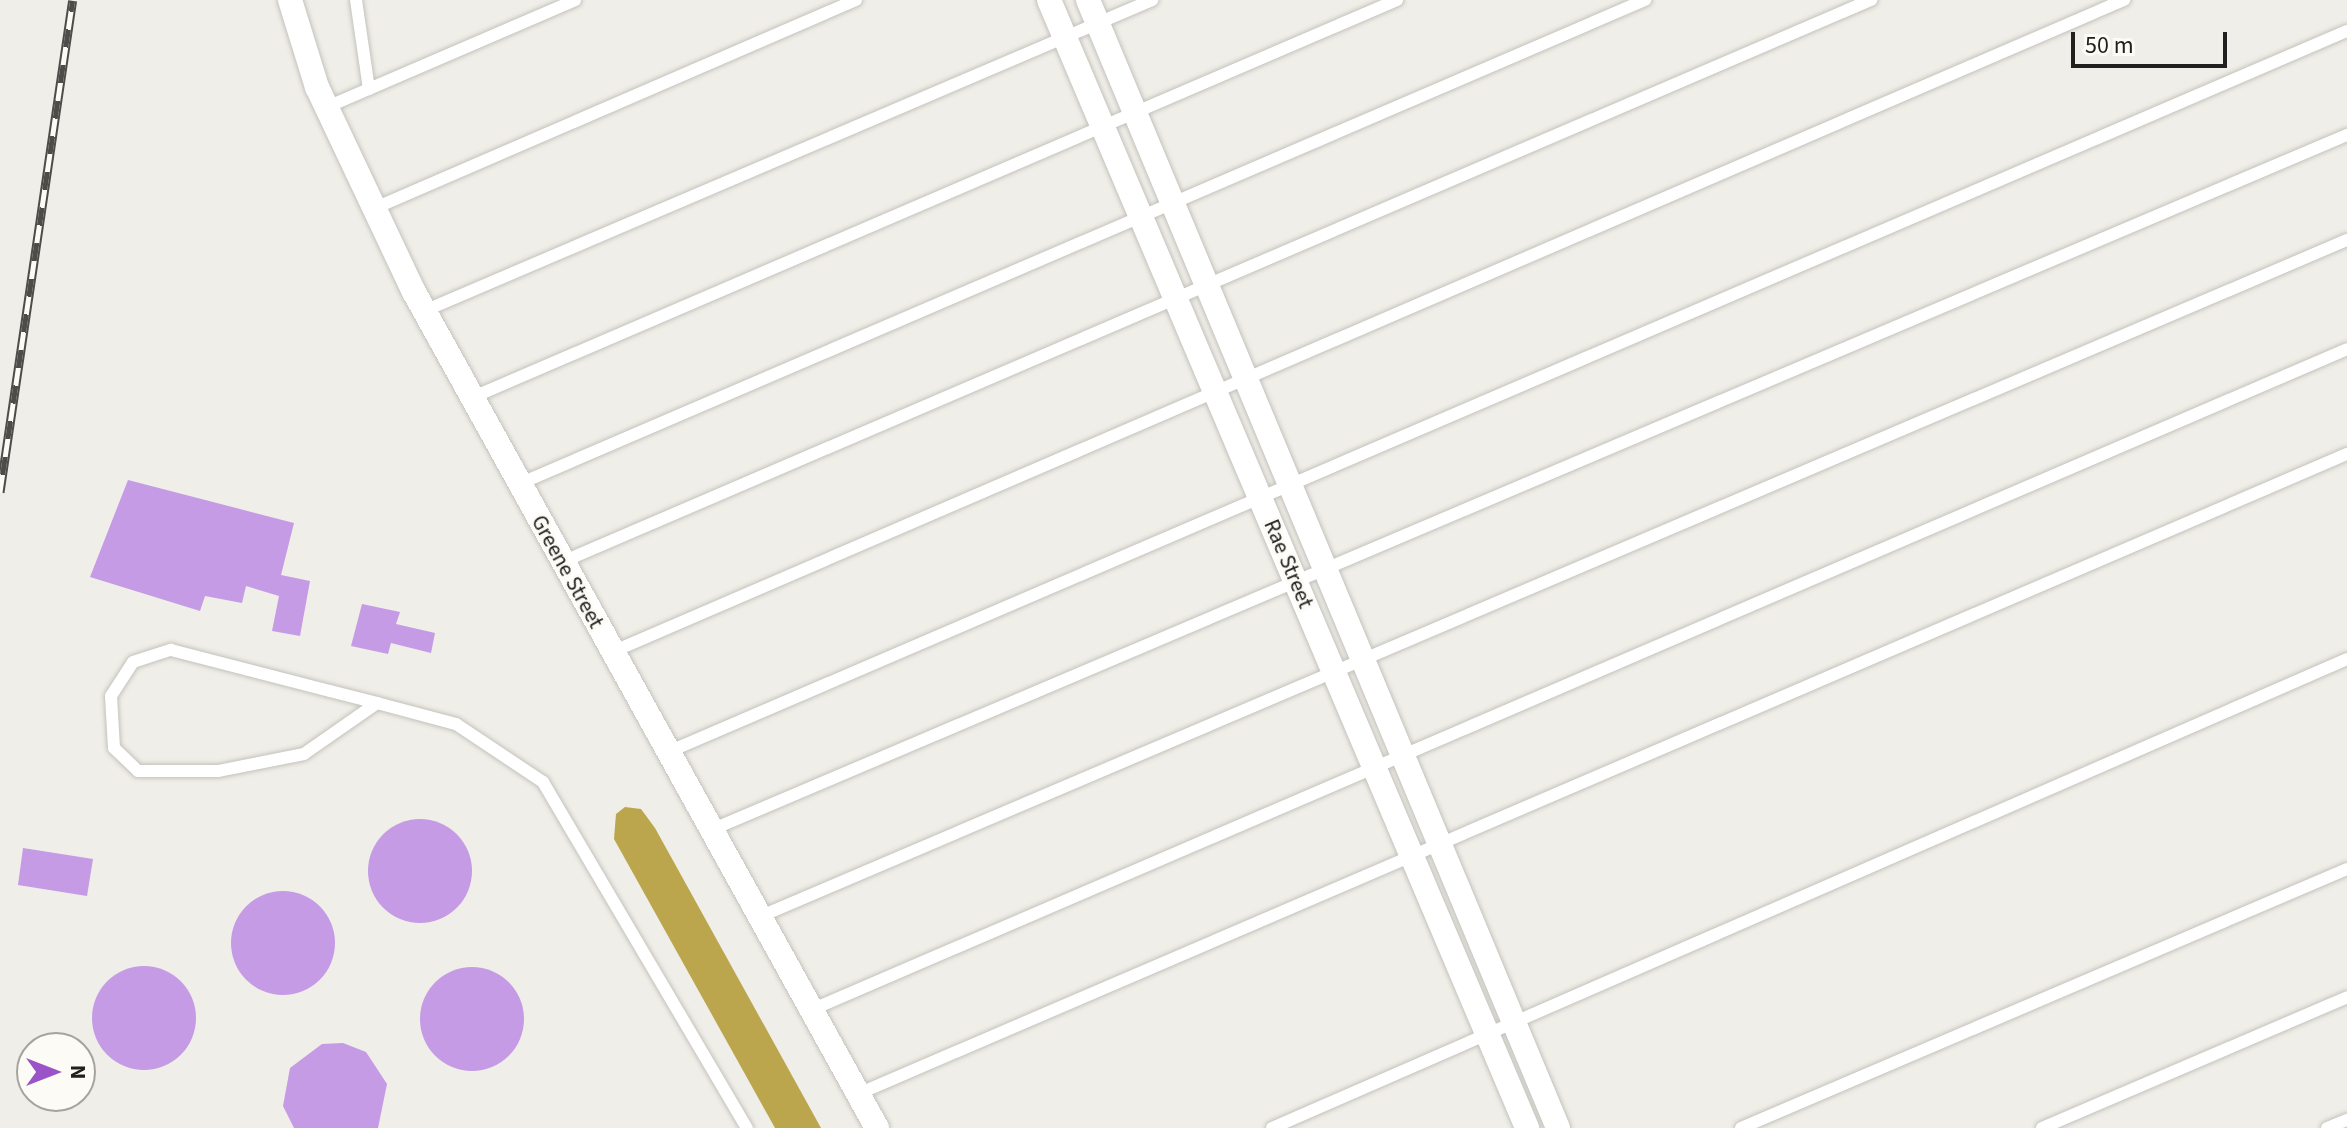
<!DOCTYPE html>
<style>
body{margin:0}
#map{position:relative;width:2347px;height:1128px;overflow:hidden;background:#f0eee8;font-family:"Source Sans 3",sans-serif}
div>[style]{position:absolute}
.water>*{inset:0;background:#bba64d}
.building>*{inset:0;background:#c49be4}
.round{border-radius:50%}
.roads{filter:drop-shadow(0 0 2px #c3c2bc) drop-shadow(0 0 2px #c3c2bc)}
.lane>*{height:12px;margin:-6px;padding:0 6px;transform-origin:6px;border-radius:6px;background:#fff}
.street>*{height:24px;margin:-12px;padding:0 12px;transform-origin:12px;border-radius:12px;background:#fff}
.rail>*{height:9px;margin-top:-4.5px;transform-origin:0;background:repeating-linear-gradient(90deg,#fdfbf5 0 18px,#4d4c49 0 36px);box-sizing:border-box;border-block:2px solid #4d4c49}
span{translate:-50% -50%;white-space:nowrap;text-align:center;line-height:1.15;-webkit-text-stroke:6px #fdfbf5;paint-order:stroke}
.street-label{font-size:22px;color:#21201e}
.north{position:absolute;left:16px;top:1032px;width:80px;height:80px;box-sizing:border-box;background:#fdfbf5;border:2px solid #a5a39f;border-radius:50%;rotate:90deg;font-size:22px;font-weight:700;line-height:32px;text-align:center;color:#21201e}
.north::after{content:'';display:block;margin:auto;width:28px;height:36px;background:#9a54c8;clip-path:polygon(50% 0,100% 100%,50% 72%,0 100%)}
.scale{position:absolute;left:2071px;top:32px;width:156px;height:36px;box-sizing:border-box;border:4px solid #21201e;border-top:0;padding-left:10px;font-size:24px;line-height:28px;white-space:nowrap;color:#21201e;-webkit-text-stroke:6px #fdfbf5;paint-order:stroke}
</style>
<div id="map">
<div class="water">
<i style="clip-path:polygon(625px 807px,641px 809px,655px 828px,821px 1128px,775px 1128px,614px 839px,616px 814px)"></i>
</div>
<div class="building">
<i style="clip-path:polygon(128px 480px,294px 523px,281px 575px,310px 581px,300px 636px,272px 631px,279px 596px,246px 586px,242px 603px,205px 596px,200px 611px,90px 577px)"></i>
<i style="clip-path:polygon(362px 604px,400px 612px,396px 624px,435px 633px,431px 653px,391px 643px,388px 654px,351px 646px)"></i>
<i class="round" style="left:368px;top:819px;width:104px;height:104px"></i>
<i style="clip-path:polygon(23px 848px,93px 859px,87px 896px,18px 885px)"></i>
<i class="round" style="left:231px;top:891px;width:104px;height:104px"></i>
<i class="round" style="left:92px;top:966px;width:104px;height:104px"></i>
<i class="round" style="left:420px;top:967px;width:104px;height:104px"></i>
<i style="clip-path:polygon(343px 1043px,366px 1052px,387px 1084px,378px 1128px,294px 1128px,283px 1106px,290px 1068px,322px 1044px)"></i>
</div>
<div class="roads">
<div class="lane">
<i style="left:356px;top:0;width:90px;rotate:81.7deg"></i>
<i style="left:327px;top:107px;width:270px;rotate:-23.3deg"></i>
<i style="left:375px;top:208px;width:524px;rotate:-23.39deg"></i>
<i style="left:424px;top:311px;width:792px;rotate:-23.13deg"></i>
<i style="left:471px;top:398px;width:1008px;rotate:-23.26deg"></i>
<i style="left:519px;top:484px;width:1226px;rotate:-23.26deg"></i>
<i style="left:562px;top:562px;width:1425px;rotate:-23.24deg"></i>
<i style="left:612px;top:652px;width:1647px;rotate:-23.33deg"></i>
<i style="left:377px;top:703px;width:89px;rotate:145.1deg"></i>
<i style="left:304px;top:754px;width:88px;rotate:168.8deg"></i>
<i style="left:218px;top:771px;width:80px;rotate:180deg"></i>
<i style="left:138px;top:771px;width:33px;rotate:-136deg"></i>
<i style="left:114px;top:748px;width:52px;rotate:-93.3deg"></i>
<i style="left:111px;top:696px;width:40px;rotate:-57.1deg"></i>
<i style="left:133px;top:662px;width:40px;rotate:-18deg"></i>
<i style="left:171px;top:650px;width:164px;rotate:14.5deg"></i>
<i style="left:330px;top:691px;width:49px;rotate:14.3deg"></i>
<i style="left:377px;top:703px;width:82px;rotate:14.9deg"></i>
<i style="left:456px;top:724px;width:105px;rotate:33.7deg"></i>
<i style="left:543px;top:782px;width:402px;rotate:59.5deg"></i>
<i style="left:668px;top:752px;width:1827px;rotate:-23.24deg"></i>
<i style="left:711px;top:830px;width:1778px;rotate:-23.02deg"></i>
<i style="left:759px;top:917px;width:1726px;rotate:-23.09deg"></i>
<i style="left:811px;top:1010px;width:1672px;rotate:-23.28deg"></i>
<i style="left:858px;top:1094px;width:1621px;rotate:-23.26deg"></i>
<i style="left:1272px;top:1128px;width:1173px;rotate:-23.57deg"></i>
<i style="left:1741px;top:1128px;width:659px;rotate:-23.14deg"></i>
<i style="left:2042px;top:1128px;width:332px;rotate:-23.2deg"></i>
<i style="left:2327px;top:1128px;width:22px;rotate:-22deg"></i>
</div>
<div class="street">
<i style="left:290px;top:0;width:91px;rotate:72.8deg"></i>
<i style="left:317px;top:87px;width:227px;rotate:64.7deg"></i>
<i style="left:414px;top:292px;width:956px;rotate:61.02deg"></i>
<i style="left:1049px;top:0;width:1225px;rotate:67.03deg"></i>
<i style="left:1088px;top:0;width:1222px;rotate:67.38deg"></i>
</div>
</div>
<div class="rail">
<i style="left:0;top:492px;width:497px;rotate:-81.6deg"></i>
</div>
<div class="street-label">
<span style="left:1288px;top:564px;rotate:67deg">Rae Street</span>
<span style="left:567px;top:572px;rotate:61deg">Greene Street</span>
</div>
<div class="north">N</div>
<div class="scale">50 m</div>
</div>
